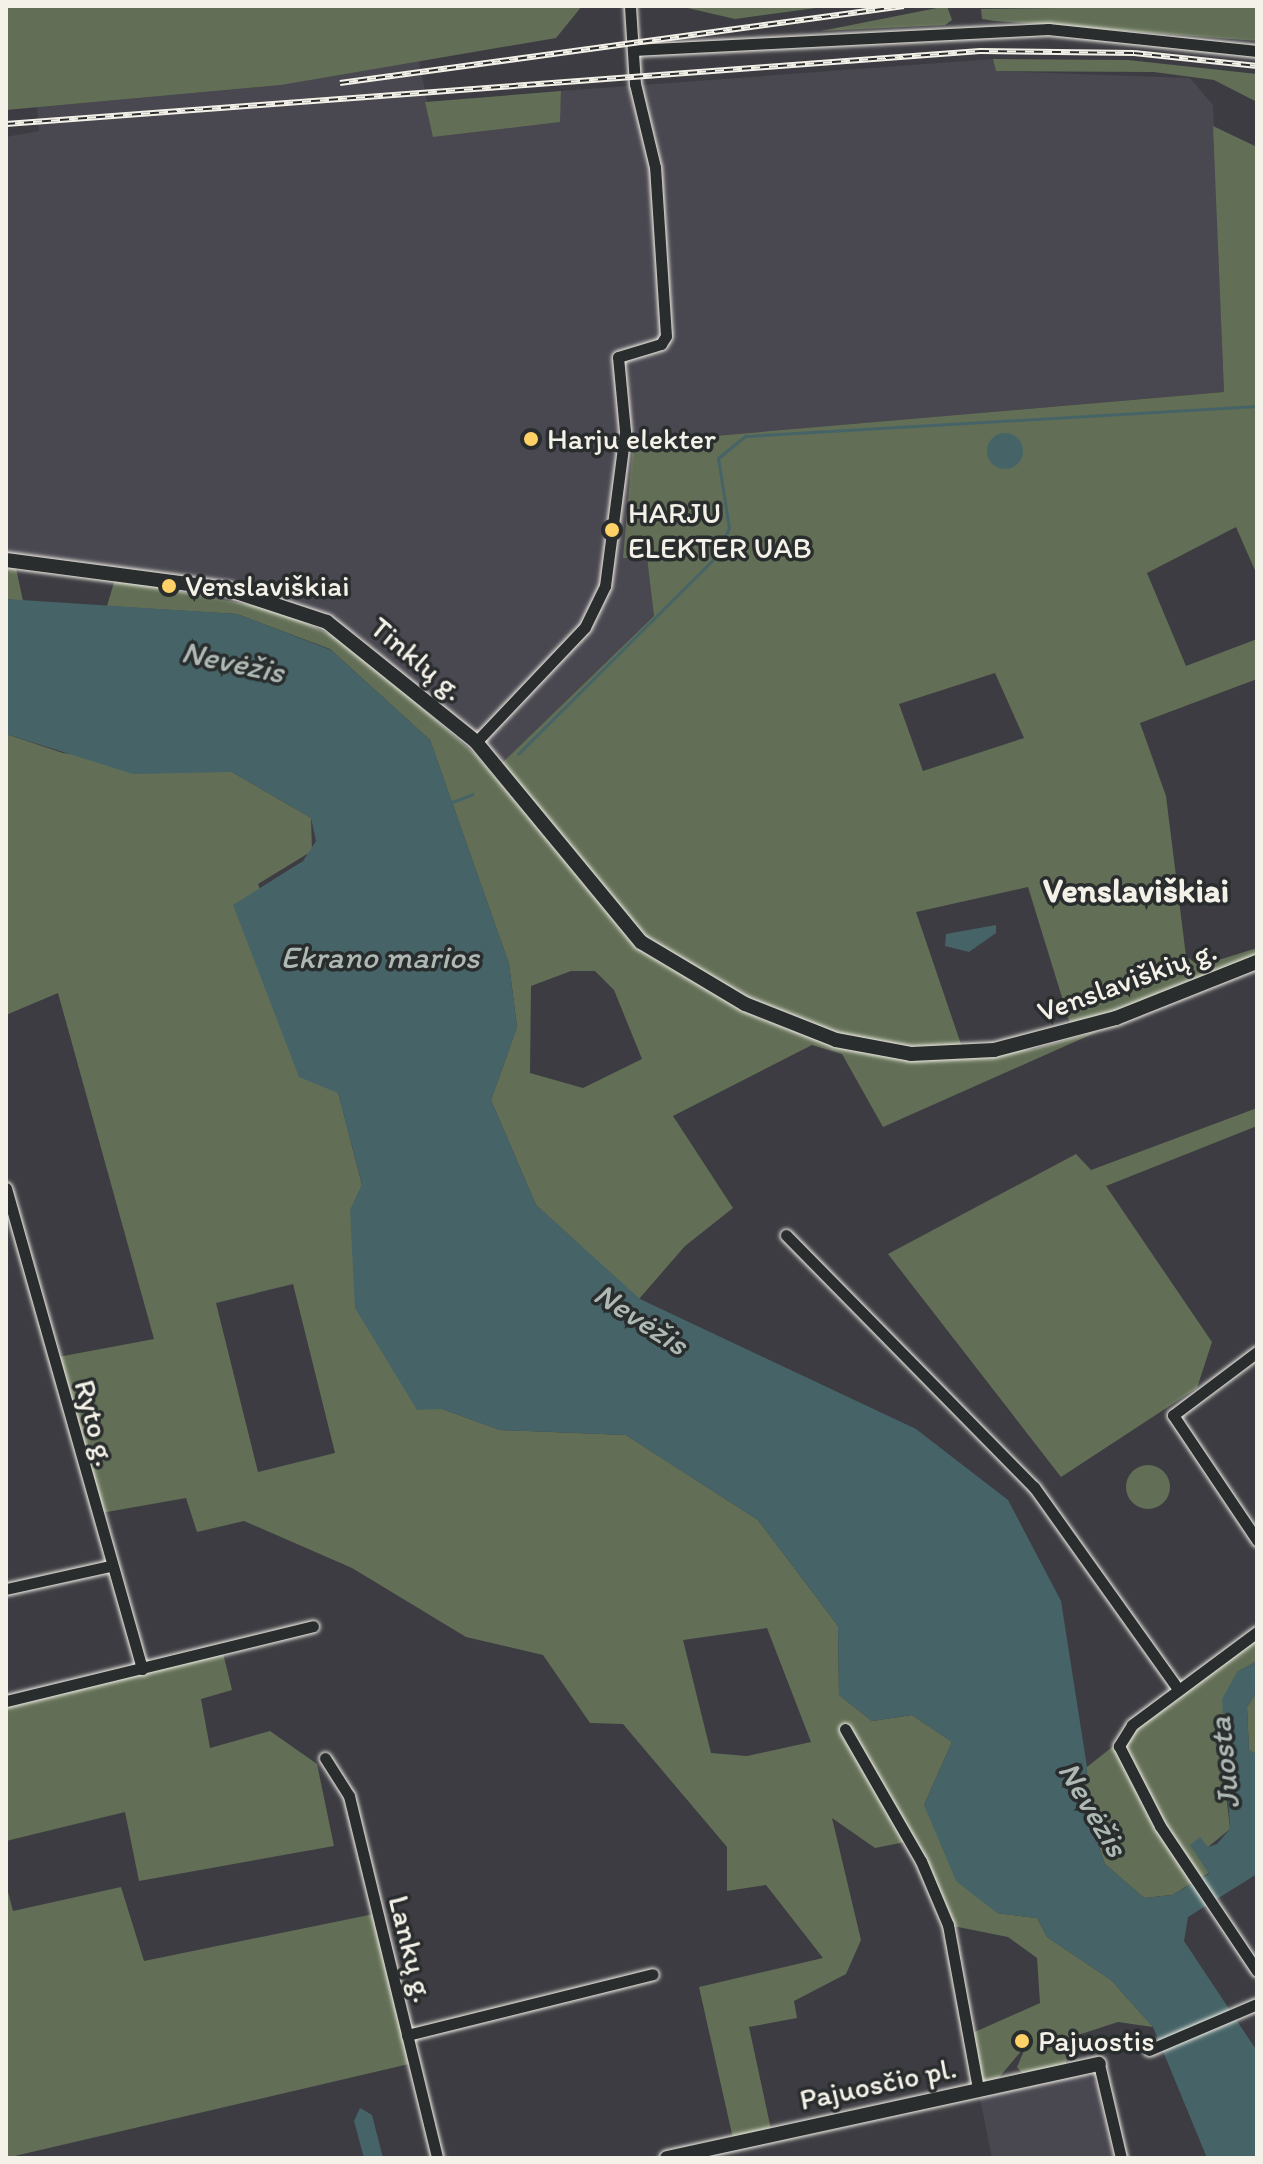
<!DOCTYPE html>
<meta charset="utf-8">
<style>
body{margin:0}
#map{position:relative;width:1263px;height:2164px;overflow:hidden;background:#3c3c42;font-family:Itim,sans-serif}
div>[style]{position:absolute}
.built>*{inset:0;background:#494750}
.green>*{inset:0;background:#626f56}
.round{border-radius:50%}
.water>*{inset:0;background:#466467}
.stream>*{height:3px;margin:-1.5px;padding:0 1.5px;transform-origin:1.5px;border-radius:1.5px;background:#466467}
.roads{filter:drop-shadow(0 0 2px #f4f1e8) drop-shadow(0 0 2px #f4f1e8)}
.minor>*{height:11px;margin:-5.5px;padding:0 5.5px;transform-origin:5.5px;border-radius:5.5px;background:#2a2d2e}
.major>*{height:14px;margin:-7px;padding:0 7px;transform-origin:7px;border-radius:7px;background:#2a2d2e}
.rail>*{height:6px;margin-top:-3px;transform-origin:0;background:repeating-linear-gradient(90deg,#2a2d2e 0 9px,#f4f1e8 0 18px);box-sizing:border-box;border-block:2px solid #f4f1e8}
.dots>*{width:22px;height:22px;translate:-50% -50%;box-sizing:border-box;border:4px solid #2a2d2e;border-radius:50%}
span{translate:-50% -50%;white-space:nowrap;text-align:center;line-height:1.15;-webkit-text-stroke:7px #2a2d2e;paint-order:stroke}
.poi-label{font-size:30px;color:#f4f1e8}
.left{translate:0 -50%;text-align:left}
.street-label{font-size:30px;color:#f4f1e8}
.water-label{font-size:32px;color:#aeb9b4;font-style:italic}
.quarter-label{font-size:34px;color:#f4f1e8;font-weight:700}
.frame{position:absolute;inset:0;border:8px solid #f4f1e8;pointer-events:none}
</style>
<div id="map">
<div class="built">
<i style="clip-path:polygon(993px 59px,997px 71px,1190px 78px,1213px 105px,1224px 392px,634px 443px,624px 557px,647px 558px,654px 616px,502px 763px,360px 636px,313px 609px,241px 587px,6px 554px,6px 137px,39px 131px,37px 107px,281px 85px,419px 60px,434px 137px,559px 122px,561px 91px)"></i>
<i style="clip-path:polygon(1085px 2074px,1096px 2082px,1114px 2158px,992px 2158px,978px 2089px)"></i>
</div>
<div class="green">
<i style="clip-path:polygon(6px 6px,582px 6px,556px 38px,281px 85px,6px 110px)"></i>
<i style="clip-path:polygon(679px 6px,831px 6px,735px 19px)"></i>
<i style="clip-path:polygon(947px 6px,952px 20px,945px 25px,821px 31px)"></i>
<i style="clip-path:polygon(1257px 6px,1257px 41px,995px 21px,982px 19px,981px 9px)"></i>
<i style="clip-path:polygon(993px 59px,1128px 60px,1257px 74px,1257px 102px,1214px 80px,1154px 72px,996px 71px)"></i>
<i style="clip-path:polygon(561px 91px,560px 122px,433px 137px,425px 102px)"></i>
<i style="clip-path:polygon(evenodd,1213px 126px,1257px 147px,1257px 575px,1236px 527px,1147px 573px,1186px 666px,1257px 639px,1257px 679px,1140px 723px,1166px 796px,1186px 956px,1199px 966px,1257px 948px,1257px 962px,1073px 1033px,1028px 887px,916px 912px,964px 1053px,937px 1055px,785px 1023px,641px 942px,502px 763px,654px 616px,647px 558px,623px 558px,633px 443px,1224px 392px,1213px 126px,995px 673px,1024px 738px,923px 771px,899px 704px,995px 673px)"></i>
<i style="clip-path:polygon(6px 567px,16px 568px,23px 601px,6px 599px)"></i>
<i style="clip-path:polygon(evenodd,115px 579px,280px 611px,344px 641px,475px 754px,642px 951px,761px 1019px,848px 1049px,943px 1059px,1034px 1049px,1099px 1031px,883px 1127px,842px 1054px,812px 1045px,673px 1116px,733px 1208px,685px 1246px,639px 1299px,536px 1205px,491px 1100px,517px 1027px,509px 964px,430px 740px,330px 649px,237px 614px,107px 606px,115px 579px,571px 971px,595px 971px,614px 990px,642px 1059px,583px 1088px,530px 1073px,531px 986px,571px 971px)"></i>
<i style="clip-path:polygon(evenodd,6px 734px,63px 753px,232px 772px,311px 818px,312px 851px,258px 884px,338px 1092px,362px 1185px,350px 1211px,442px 1409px,500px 1430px,626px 1435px,758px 1520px,838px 1626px,839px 1695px,872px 1721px,912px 1715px,952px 1742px,924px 1805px,997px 1913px,1037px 1918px,1047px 1937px,1111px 1980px,1153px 2027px,1118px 2022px,1075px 2036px,1065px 2065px,1024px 2075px,1017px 2067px,1027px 2044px,992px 2086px,978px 2089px,968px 2035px,1040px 2003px,1037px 1958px,1008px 1937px,948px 1925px,910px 1841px,875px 1848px,832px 1818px,861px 1940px,846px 1974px,794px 2001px,797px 2018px,749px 2027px,772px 2134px,734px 2143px,699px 1987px,823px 1958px,766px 1885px,727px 1891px,727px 1847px,623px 1724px,590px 1723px,543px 1655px,466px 1637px,352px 1568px,244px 1521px,197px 1532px,186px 1498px,101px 1513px,58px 1357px,154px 1339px,58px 993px,6px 1015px,6px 734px,293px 1284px,335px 1453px,258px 1472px,216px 1303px,293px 1284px,6px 734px,767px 1628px,811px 1742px,747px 1756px,711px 1753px,683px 1640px,767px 1628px)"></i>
<i style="clip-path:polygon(1257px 1108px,1257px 1126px,1106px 1186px,1212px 1342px,1197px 1388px,1061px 1477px,888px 1254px,1076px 1154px,1091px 1170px)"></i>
<i class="round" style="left:1126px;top:1465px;width:44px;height:44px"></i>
<i style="clip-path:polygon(1257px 1632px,1257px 1661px,1237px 1672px,1222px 1756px,1230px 1829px,1208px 1847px,1209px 1873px,1172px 1895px,1144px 1898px,1105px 1864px,1085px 1805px,1087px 1767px)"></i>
<i style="clip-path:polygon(223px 1653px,232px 1690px,201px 1699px,210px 1748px,270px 1731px,317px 1764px,334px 1846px,139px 1881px,125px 1812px,6px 1841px,6px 1705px)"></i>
<i style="clip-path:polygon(1257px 1692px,1257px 1755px,1249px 1750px,1247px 1707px)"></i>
<i style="clip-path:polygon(6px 1884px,13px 1911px,121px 1887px,144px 1961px,379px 1913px,409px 2064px,6px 2158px)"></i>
</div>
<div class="water">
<i class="round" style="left:987px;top:433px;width:36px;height:36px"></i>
<i style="clip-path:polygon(6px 599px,237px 614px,331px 650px,430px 740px,509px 964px,517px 1027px,491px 1100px,536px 1205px,640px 1299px,916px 1429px,1008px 1500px,1061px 1601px,1087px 1767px,1085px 1805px,1105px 1864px,1144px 1898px,1172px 1895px,1209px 1874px,1190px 1845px,1200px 1837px,1208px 1847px,1217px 1844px,1230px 1829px,1222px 1699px,1237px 1672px,1257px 1661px,1257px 1692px,1247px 1707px,1249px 1750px,1257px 1755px,1257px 1874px,1188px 1917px,1184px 1941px,1257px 2051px,1257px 2158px,1207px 2158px,1153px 2027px,1111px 1980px,1047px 1937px,1037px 1918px,997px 1913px,956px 1881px,924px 1805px,952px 1742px,912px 1715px,872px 1721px,839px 1695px,838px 1626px,758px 1520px,626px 1435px,500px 1430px,442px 1409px,417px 1410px,355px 1308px,350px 1211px,362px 1184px,338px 1093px,299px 1077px,233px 905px,303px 861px,316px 841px,311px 818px,232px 772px,133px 774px,6px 734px)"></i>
<i style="clip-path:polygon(996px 925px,996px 933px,969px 952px,945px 946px,946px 934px)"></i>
<i style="clip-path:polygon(360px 2108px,372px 2115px,383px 2158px,364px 2158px,354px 2121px)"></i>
</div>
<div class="stream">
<i style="left:518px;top:754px;width:278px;rotate:-44.9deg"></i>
<i style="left:715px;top:558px;width:33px;rotate:-65deg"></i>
<i style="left:729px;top:528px;width:71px;rotate:-98.9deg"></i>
<i style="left:718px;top:458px;width:35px;rotate:-39deg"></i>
<i style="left:745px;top:436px;width:513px;rotate:-3.35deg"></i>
<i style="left:452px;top:802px;width:22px;rotate:-21deg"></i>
</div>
<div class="roads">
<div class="minor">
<i style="left:633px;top:50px;width:416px;rotate:-2.9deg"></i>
<i style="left:1048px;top:29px;width:210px;rotate:6deg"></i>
<i style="left:476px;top:742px;width:158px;rotate:-46.5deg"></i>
<i style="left:585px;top:627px;width:46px;rotate:-64deg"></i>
<i style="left:605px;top:586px;width:156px;rotate:-82.6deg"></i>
<i style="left:625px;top:431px;width:74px;rotate:-95.4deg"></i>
<i style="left:618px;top:357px;width:45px;rotate:-16.8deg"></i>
<i style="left:661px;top:344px;width:9px;rotate:-58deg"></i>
<i style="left:666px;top:336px;width:169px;rotate:-93.7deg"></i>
<i style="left:655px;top:167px;width:85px;rotate:-103.5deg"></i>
<i style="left:635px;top:84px;width:78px;rotate:-93.7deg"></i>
<i style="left:6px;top:1188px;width:500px;rotate:74.2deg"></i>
<i style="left:786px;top:1235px;width:354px;rotate:45.5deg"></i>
<i style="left:1034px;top:1487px;width:249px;rotate:54.5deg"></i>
<i style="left:1257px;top:1352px;width:105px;rotate:143.1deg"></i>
<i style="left:1173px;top:1415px;width:151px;rotate:56.1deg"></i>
<i style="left:6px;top:1589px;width:107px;rotate:-12.5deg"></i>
<i style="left:1257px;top:1632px;width:156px;rotate:143.4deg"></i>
<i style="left:1132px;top:1725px;width:25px;rotate:122deg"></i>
<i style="left:1119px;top:1746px;width:90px;rotate:62.9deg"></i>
<i style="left:1160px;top:1826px;width:174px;rotate:56.2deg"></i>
<i style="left:6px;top:1701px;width:316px;rotate:-13.7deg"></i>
<i style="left:845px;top:1729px;width:152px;rotate:60.1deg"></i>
<i style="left:921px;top:1861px;width:69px;rotate:67.1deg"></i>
<i style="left:948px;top:1925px;width:167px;rotate:79.6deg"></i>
<i style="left:325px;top:1758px;width:45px;rotate:57.7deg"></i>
<i style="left:349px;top:1796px;width:373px;rotate:76.3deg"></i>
<i style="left:407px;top:2035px;width:253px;rotate:-13.9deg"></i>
<i style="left:1149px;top:2050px;width:117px;rotate:-23.1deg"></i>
<i style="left:1099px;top:2064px;width:97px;rotate:76.8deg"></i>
</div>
<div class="major">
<i style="left:6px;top:560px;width:223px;rotate:7.5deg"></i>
<i style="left:227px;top:589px;width:105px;rotate:18.3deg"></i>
<i style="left:327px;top:622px;width:191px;rotate:38.8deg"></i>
<i style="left:476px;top:742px;width:259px;rotate:50.5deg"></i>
<i style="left:641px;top:942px;width:121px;rotate:30.8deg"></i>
<i style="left:745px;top:1004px;width:98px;rotate:21.6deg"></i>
<i style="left:836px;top:1040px;width:76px;rotate:10.6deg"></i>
<i style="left:911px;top:1054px;width:83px;rotate:-2.8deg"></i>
<i style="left:994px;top:1050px;width:126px;rotate:-14.7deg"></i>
<i style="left:1116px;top:1018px;width:152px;rotate:-21.7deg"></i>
<i style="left:667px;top:2158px;width:442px;rotate:-12.3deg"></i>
</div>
</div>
<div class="rail">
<i style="left:340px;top:83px;width:569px;rotate:-7.77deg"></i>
<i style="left:6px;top:124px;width:977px;rotate:-4.29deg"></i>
<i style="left:980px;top:51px;width:154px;rotate:0.7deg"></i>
<i style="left:1134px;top:53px;width:124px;rotate:6deg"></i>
</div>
<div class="dots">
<i style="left:531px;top:439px;background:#ffd166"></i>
<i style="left:612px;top:530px;background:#ffd166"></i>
<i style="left:169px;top:586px;background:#ffd166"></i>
<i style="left:1022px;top:2041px;background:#ffd166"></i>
</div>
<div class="poi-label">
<span class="left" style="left:547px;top:439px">Harju elekter</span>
<span class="left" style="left:628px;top:530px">HARJU<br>ELEKTER UAB</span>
<span class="left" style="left:185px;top:586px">Venslaviškiai</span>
<span class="left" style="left:1038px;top:2041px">Pajuostis</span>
</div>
<div class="street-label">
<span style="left:417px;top:659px;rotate:40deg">Tinklų g.</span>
<span style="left:1127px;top:981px;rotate:-20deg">Venslaviškių g.</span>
<span style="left:95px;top:1423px;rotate:75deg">Ryto g.</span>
<span style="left:411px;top:1949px;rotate:76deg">Lankų g.</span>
<span style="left:878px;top:2084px;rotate:-12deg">Pajuosčio pl.</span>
</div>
<div class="water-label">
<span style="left:233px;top:662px;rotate:12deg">Nevėžis</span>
<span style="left:380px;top:957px">Ekrano marios</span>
<span style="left:641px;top:1319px;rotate:33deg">Nevėžis</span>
<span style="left:1224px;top:1763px;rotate:-96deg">Juosta</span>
<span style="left:1093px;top:1809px;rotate:59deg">Nevėžis</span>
</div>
<div class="quarter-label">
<span style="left:1136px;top:891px">Venslaviškiai</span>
</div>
<div class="frame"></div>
</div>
